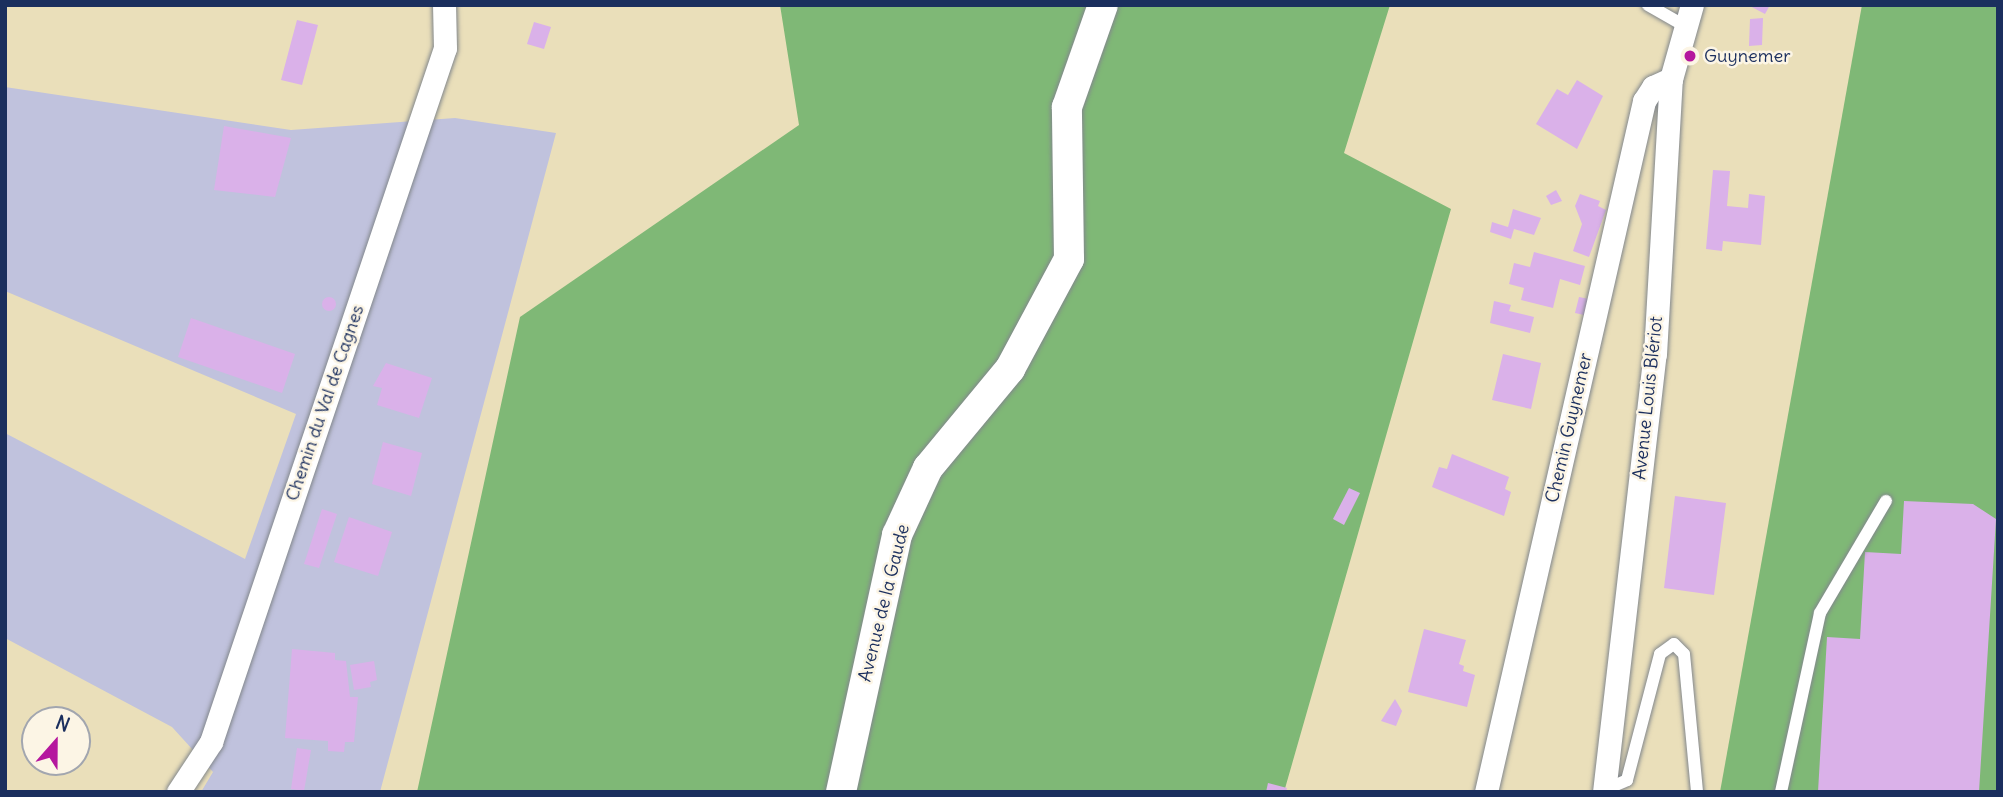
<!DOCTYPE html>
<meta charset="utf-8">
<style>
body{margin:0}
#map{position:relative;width:2003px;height:797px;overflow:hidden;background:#eadfba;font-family:Delius,sans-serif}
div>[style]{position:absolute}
.industrial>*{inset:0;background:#c0c2dd}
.forest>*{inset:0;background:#7fb876}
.building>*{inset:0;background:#dab1e9}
.round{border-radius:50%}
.roads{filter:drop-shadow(0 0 2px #82878c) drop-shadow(0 0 2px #82878c)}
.service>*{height:12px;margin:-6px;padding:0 6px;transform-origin:6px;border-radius:6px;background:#fff}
.minor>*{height:23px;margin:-11.5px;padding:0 11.5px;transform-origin:11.5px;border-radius:11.5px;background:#fff}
.tertiary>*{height:30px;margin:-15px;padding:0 15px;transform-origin:15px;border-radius:15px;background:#fff}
.dots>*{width:19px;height:19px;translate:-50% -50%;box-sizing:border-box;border:4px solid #fcf5e5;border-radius:50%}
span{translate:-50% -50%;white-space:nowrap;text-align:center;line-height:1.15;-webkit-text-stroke:5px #fcf5e5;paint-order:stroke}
.poi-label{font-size:18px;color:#1b2f5e}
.left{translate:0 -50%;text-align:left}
.street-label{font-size:18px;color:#1b2f5e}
.frame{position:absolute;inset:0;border:7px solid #1b2f5e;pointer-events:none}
.north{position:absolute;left:21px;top:706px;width:70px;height:70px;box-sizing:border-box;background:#fcf5e5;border:2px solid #a2a6af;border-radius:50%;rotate:21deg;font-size:19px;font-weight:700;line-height:28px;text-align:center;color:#1b2f5e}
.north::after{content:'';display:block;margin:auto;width:24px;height:32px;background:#b5179e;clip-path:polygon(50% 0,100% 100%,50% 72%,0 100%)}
</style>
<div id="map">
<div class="industrial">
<i style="clip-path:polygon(5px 87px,291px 130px,455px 118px,556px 133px,380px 792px,201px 792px,213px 772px,172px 727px,5px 638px,5px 433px,245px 559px,296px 414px,5px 291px)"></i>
</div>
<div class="forest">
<i style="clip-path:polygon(780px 5px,1390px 5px,1344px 153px,1451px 209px,1284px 792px,417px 792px,520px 317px,799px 125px)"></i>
<i style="clip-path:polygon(1862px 5px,1998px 5px,1998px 792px,1720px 792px)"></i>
</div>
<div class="building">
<i style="clip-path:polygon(1748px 5px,1770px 5px,1765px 14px)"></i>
<i style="clip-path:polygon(1763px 18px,1762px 45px,1749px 46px,1750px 19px)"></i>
<i style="clip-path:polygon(297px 20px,318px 25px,302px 85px,281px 80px)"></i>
<i style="clip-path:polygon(534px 22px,551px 27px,544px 49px,527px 44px)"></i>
<i style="clip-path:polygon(1577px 80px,1603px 96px,1577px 149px,1536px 124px,1557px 89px,1568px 95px)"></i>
<i style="clip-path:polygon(224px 126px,291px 138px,275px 197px,214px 190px)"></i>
<i style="clip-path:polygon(1713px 170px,1730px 171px,1727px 206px,1748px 208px,1749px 194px,1765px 196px,1761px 245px,1723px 241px,1722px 251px,1706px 249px)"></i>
<i style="clip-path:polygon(1556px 190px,1562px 201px,1551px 205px,1546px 196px)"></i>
<i style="clip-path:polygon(1580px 194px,1600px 201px,1598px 206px,1606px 210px,1589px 257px,1573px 251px,1582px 224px,1575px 206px)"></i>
<i style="clip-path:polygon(1513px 209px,1541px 218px,1534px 235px,1514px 229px,1511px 239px,1490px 232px,1492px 222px,1508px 227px)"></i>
<i style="clip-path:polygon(1534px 252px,1585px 266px,1580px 285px,1560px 279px,1553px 308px,1521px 300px,1524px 288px,1509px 284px,1514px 263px,1530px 267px)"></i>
<i class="round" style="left:322px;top:297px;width:14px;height:14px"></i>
<i style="clip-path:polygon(1579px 297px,1589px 299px,1584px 315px,1575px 313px)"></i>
<i style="clip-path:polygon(1494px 301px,1511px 305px,1509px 311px,1534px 317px,1530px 333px,1490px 323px)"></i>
<i style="clip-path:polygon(191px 318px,295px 354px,282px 393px,178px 357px)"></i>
<i style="clip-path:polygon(1503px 354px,1541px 363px,1531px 409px,1492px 400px)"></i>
<i style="clip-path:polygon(386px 363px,432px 378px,419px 418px,377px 405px,382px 388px,373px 386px)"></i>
<i style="clip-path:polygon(383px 442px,422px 453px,411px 496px,372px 484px)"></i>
<i style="clip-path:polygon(1452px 454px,1509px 477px,1505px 489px,1511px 492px,1504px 516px,1432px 487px,1439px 467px,1447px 469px)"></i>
<i style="clip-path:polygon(1349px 488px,1360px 493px,1344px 525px,1333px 519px)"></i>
<i style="clip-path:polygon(1675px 496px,1726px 503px,1714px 595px,1664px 588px)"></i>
<i style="clip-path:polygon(1904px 501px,1973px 504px,1996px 519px,1979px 792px,1818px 792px,1827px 637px,1860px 639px,1865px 552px,1901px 554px)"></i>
<i style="clip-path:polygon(322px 509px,337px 514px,319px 568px,304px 564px)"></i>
<i style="clip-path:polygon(349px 517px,392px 532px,378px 576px,334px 562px)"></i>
<i style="clip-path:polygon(1424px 629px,1466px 640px,1459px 664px,1464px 666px,1463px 671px,1475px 675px,1467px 707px,1408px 692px)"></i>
<i style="clip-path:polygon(292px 649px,335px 653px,335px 660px,346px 661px,350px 697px,358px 697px,354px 742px,345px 742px,344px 752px,328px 751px,328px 741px,285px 738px)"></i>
<i style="clip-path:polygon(374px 661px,377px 680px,370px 682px,371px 687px,354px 690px,350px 665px)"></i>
<i style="clip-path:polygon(1395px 699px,1402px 711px,1396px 726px,1381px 721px)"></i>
<i style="clip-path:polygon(297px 748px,311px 750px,304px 791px,291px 789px)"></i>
<i style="clip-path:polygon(1268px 783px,1287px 788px,1286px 792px,1266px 792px)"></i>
</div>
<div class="roads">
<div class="service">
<i style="left:1648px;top:5px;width:43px;rotate:29.6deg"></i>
<i style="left:1604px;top:790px;width:25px;rotate:-23deg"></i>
<i style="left:1627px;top:780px;width:130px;rotate:-75.3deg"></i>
<i style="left:1660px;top:654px;width:17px;rotate:-36deg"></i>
<i style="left:1674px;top:644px;width:14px;rotate:45deg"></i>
<i style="left:1684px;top:654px;width:139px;rotate:84.6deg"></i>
<i style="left:1781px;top:792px;width:183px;rotate:-77.7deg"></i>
<i style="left:1820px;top:613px;width:130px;rotate:-59.5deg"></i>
</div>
<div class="minor">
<i style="left:178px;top:792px;width:60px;rotate:-56.6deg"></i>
<i style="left:211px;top:742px;width:732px;rotate:-71.37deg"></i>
<i style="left:445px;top:48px;width:43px;rotate:-91.3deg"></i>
<i style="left:1486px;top:792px;width:709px;rotate:-77.12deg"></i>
<i style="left:1644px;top:101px;width:17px;rotate:-57deg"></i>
<i style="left:1653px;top:87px;width:20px;rotate:-24deg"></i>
<i style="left:1604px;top:792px;width:441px;rotate:-83.4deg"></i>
<i style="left:1655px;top:354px;width:275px;rotate:-86.7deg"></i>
<i style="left:1671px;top:79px;width:77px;rotate:-74.2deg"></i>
</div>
<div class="tertiary">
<i style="left:841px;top:792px;width:263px;rotate:-77.7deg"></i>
<i style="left:897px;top:535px;width:74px;rotate:-65.2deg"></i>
<i style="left:928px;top:468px;width:129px;rotate:-50.4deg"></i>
<i style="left:1010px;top:369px;width:125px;rotate:-61.8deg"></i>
<i style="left:1069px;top:259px;width:152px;rotate:-90.8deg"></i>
<i style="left:1067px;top:107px;width:108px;rotate:-70.6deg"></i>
</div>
</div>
<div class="dots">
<i style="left:1690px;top:56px;background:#b5179e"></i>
</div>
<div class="poi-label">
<span class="left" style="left:1704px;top:56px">Guynemer</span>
</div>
<div class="street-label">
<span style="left:1648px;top:398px;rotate:-84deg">Avenue Louis Blériot</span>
<span style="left:325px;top:403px;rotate:-71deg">Chemin du Val de Cagnes</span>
<span style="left:1569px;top:428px;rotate:-77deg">Chemin Guynemer</span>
<span style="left:884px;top:603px;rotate:-76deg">Avenue de la Gaude</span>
</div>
<div class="frame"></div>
<div class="north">N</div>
</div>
